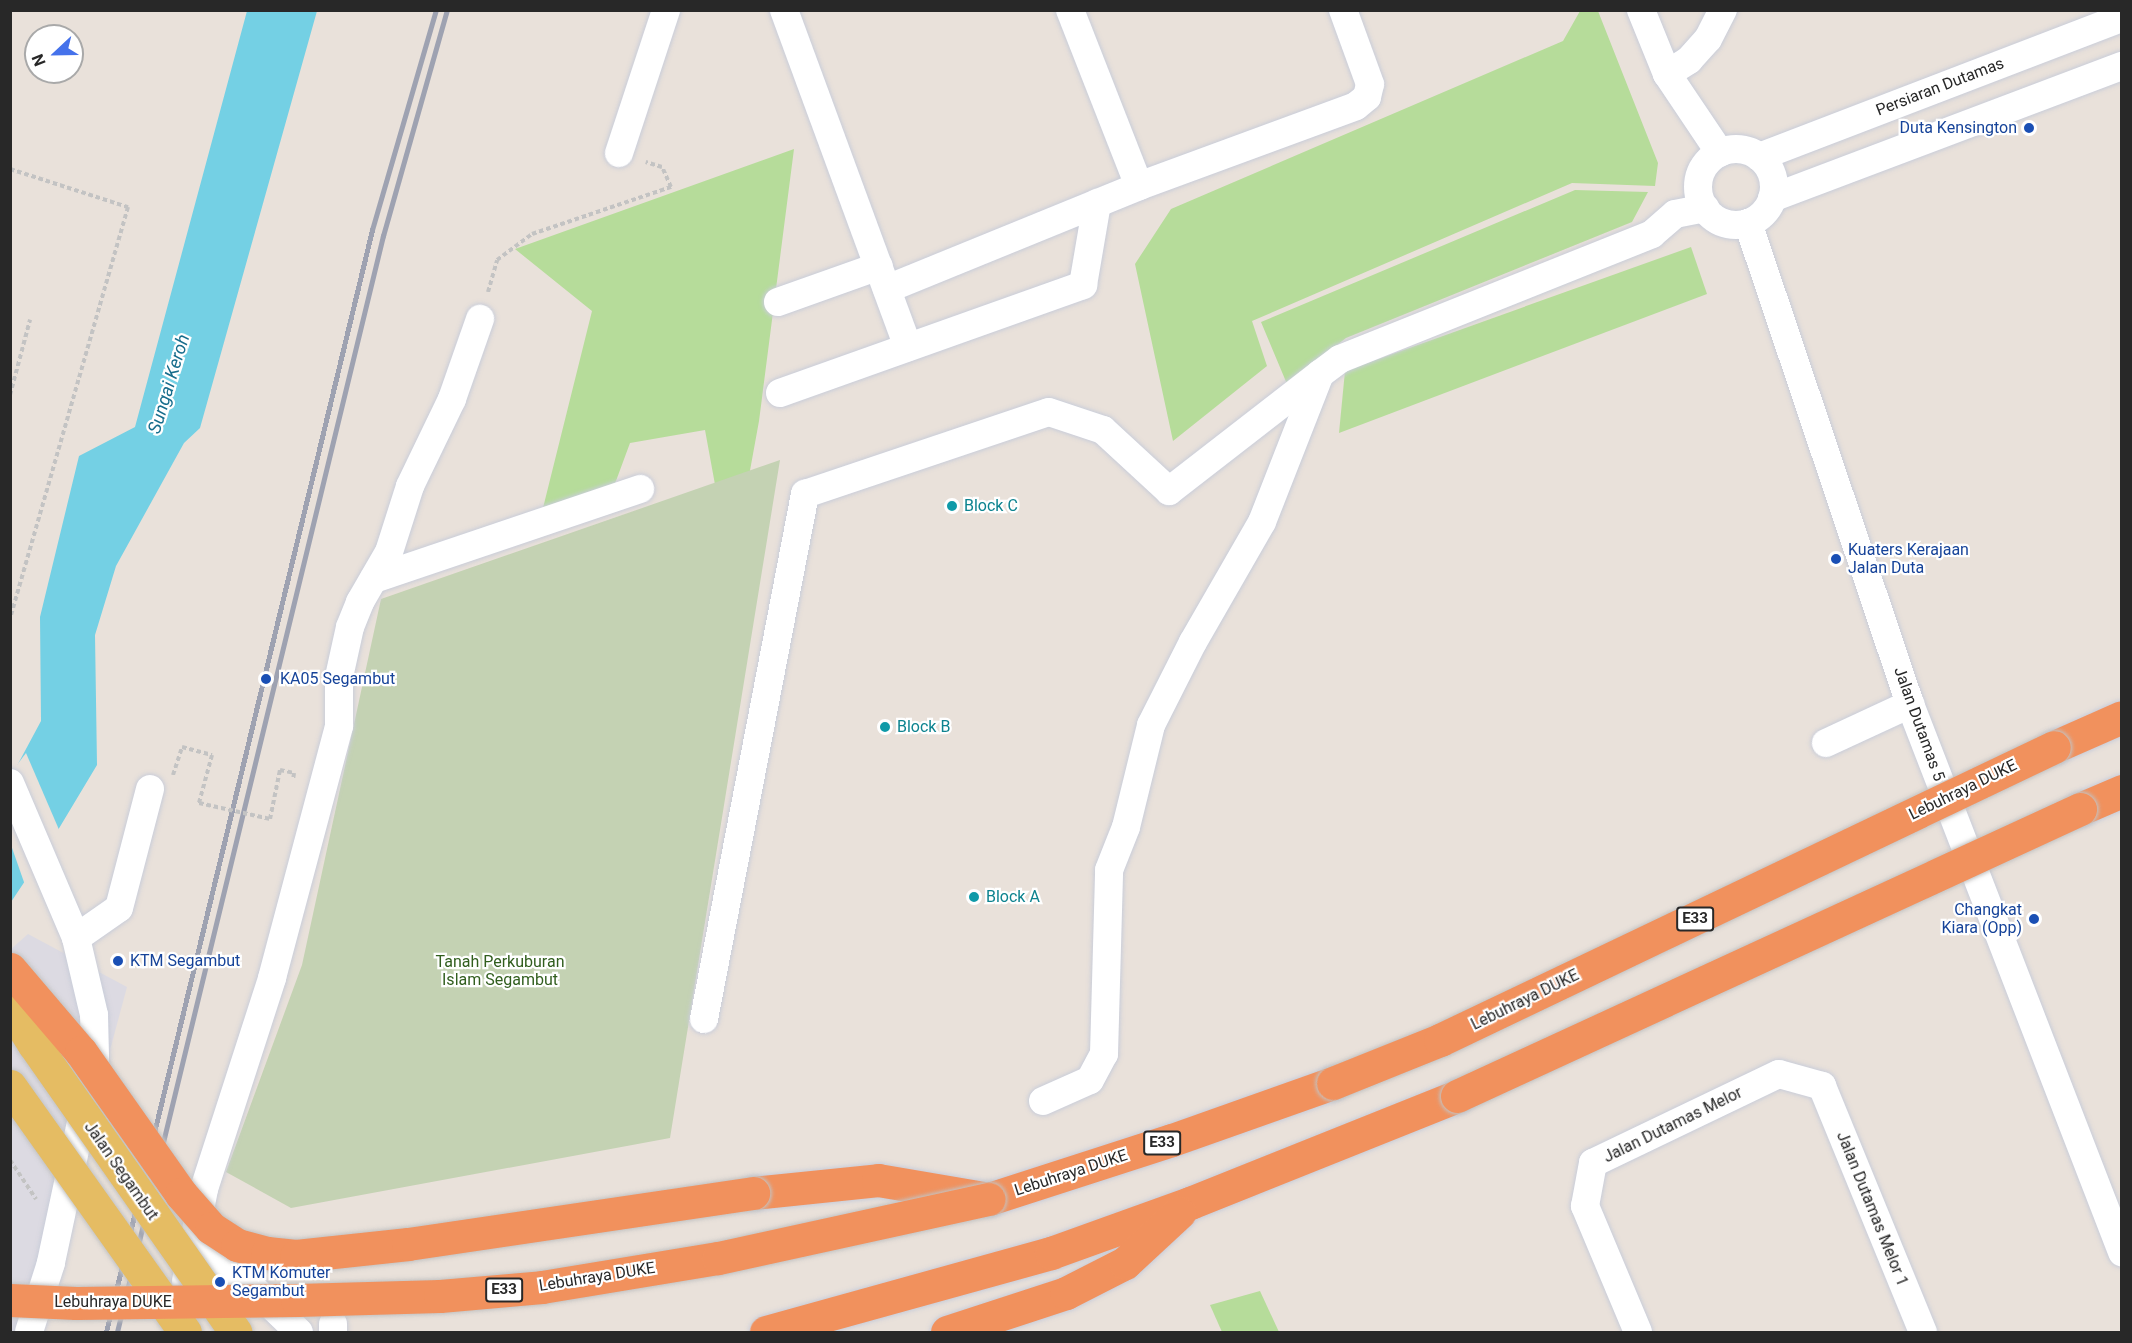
<!DOCTYPE html>
<style>
body{margin:0}
#map{position:relative;width:2132px;height:1343px;overflow:hidden;background:#e9e1da;font-family:Roboto,sans-serif}
div>[style]{position:absolute}
.industrial>*{inset:0;background:#dcdae2}
.green>*{inset:0;background:#b6dc9a}
.cemetery>*{inset:0;background:#c4d2b3}
.water>*{inset:0;background:#74d0e4}
.pier>*{inset:0;background:#e9e1da}
.path>*{height:4px;margin-top:-2px;transform-origin:0;background:repeating-linear-gradient(90deg,#c3c3c3 0 4.5px,transparent 0 7.5px)}
.roads{filter:drop-shadow(0 0 2px #c9cdd9) drop-shadow(0 0 2px #c9cdd9)}
.minor>*{height:28px;margin:-14px;padding:0 14px;transform-origin:14px;border-radius:14px;background:#fff}
.minor>.ring{margin:-14px;padding:0;box-sizing:content-box;background:none;border:28px solid #fff;border-radius:50%}
.highway>*{height:33px;margin:-16.5px;padding:0 16.5px;transform-origin:16.5px;border-radius:16.5px;background:#f1915d}
.rail>*{height:4.5px;margin:-2.25px;padding:0 2.25px;transform-origin:2.25px;border-radius:2.25px;background:#9ea2b1}
.path-bridge>*{height:4px;margin-top:-2px;transform-origin:0;background:repeating-linear-gradient(90deg,#c3c3c3 0 4.5px,transparent 0 7.5px)}
.bridges{filter:drop-shadow(0 0 2px #c3c3c3) drop-shadow(0 0 2px #c3c3c3)}
.major-bridge>*{height:33px;margin:-16.5px;padding:0 16.5px;transform-origin:16.5px;border-radius:16.5px;background:#e5bc63}
.highway-bridge>*{height:33px;margin:-16.5px;padding:0 16.5px;transform-origin:16.5px;border-radius:16.5px;background:#f1915d}
.dots>*{width:16px;height:16px;translate:-50% -50%;box-sizing:border-box;border:3px solid #fff;border-radius:50%}
span{translate:-50% -50%;white-space:nowrap;text-align:center;line-height:1.15;-webkit-text-stroke:4.5px #fff;paint-order:stroke}
.shield-label span{padding:2px 4px;background:#fff;border:2px solid;border-radius:4px;-webkit-text-stroke-width:0}
.shield-label{font-size:15px;color:#282828;font-weight:700}
.street-label{font-size:16px;color:#282828}
.transit-label{font-size:16px;color:#164399}
.right{translate:-100% -50%;text-align:right}
.left{translate:0 -50%;text-align:left}
.culture-label{font-size:16px;color:#0d838f}
.park-label{font-size:16px;color:#315e1e}
.water-label{font-size:18px;color:#176d8c;font-style:italic}
.frame{position:absolute;inset:0;border:12px solid #282828;pointer-events:none}
.north{position:absolute;left:24px;top:24px;width:60px;height:60px;box-sizing:border-box;background:#fff;border:2px solid #a9a9a9;border-radius:50%;rotate:248deg;font-size:16px;font-weight:700;line-height:24px;text-align:center;color:#282828}
.north::after{content:'';display:block;margin:auto;width:21px;height:27px;background:#4572eb;clip-path:polygon(50% 0,100% 100%,50% 72%,0 100%)}
</style>
<div id="map">
<div class="industrial">
<i style="clip-path:polygon(28px 934px,127px 987px,34px 1332px,11px 1332px,10px 950px)"></i>
</div>
<div class="green">
<i style="clip-path:polygon(1580px 11px,1598px 11px,1658px 163px,1655px 186px,1572px 183px,1252px 321px,1267px 366px,1173px 441px,1135px 264px,1171px 209px,1563px 41px)"></i>
<i style="clip-path:polygon(794px 149px,759px 421px,747px 487px,716px 490px,705px 430px,630px 443px,613px 489px,541px 516px,592px 311px,515px 249px)"></i>
<i style="clip-path:polygon(1575px 190px,1648px 192px,1632px 222px,1346px 338px,1287px 384px,1261px 322px)"></i>
<i style="clip-path:polygon(1691px 247px,1707px 294px,1339px 433px,1345px 371px)"></i>
<i style="clip-path:polygon(1260px 1291px,1279px 1332px,1222px 1332px,1210px 1305px)"></i>
</div>
<div class="cemetery">
<i style="clip-path:polygon(780px 460px,670px 1138px,291px 1208px,226px 1172px,302px 965px,381px 599px)"></i>
</div>
<div class="water">
<i style="clip-path:polygon(247px 11px,317px 11px,200px 428px,184px 443px,116px 566px,95px 635px,97px 765px,49px 845px,11px 902px,11px 777px,41px 721px,40px 617px,79px 456px,135px 427px)"></i>
</div>
<div class="pier">
<i style="clip-path:polygon(26px 753px,60px 832px,25px 885px,11px 845px,10px 774px)"></i>
</div>
<div class="path">
<i style="left:10px;top:169px;width:124px;rotate:17.9deg"></i>
<i style="left:128px;top:207px;width:429px;rotate:106deg"></i>
<i style="left:488px;top:292px;width:33px;rotate:-74deg"></i>
<i style="left:497px;top:260px;width:44px;rotate:-36.6deg"></i>
<i style="left:532px;top:234px;width:147px;rotate:-18.7deg"></i>
<i style="left:671px;top:187px;width:22px;rotate:-114deg"></i>
<i style="left:662px;top:167px;width:17px;rotate:-163deg"></i>
<i style="left:10px;top:395px;width:78px;rotate:-75.1deg"></i>
<i style="left:173px;top:775px;width:29px;rotate:-72deg"></i>
<i style="left:182px;top:747px;width:31px;rotate:15deg"></i>
<i style="left:212px;top:755px;width:50px;rotate:105.2deg"></i>
<i style="left:270px;top:819px;width:50px;rotate:-78.5deg"></i>
<i style="left:280px;top:770px;width:14px;rotate:12deg"></i>
<i style="left:294px;top:773px;width:7px;rotate:98deg"></i>
<i style="left:10px;top:1160px;width:47px;rotate:56.3deg"></i>
</div>
<div class="roads">
<div class="minor">
<i style="left:784px;top:10px;width:359px;rotate:69.8deg"></i>
<i style="left:1070px;top:10px;width:189px;rotate:68.6deg"></i>
<i style="left:1641px;top:10px;width:69px;rotate:67.9deg"></i>
<i style="left:1667px;top:74px;width:95px;rotate:56.1deg"></i>
<i style="left:1667px;top:74px;width:26px;rotate:-32deg"></i>
<i style="left:1689px;top:60px;width:28px;rotate:-48deg"></i>
<i style="left:1708px;top:39px;width:33px;rotate:-63deg"></i>
<i class="ring" style="left:1698px;top:149px;width:48px;height:48px"></i>
<i style="left:619px;top:153px;width:151px;rotate:-71.8deg"></i>
<i style="left:1759px;top:157px;width:389px;rotate:-21deg"></i>
<i style="left:1772px;top:198px;width:374px;rotate:-20.7deg"></i>
<i style="left:1748px;top:223px;width:508px;rotate:71.39deg"></i>
<i style="left:1910px;top:704px;width:588px;rotate:68.85deg"></i>
<i style="left:887px;top:289px;width:272px;rotate:-22.2deg"></i>
<i style="left:1139px;top:186px;width:231px;rotate:-20.2deg"></i>
<i style="left:1356px;top:106px;width:14px;rotate:-39deg"></i>
<i style="left:1367px;top:97px;width:13px;rotate:-77deg"></i>
<i style="left:1370px;top:84px;width:79px;rotate:-110deg"></i>
<i style="left:778px;top:302px;width:107px;rotate:-19.6deg"></i>
<i style="left:780px;top:393px;width:322px;rotate:-19.6deg"></i>
<i style="left:1083px;top:285px;width:83px;rotate:-80.3deg"></i>
<i style="left:374px;top:579px;width:281px;rotate:-18.7deg"></i>
<i style="left:1826px;top:743px;width:93px;rotate:-24.9deg"></i>
<i style="left:10px;top:783px;width:168px;rotate:66.9deg"></i>
<i style="left:76px;top:938px;width:79px;rotate:76.8deg"></i>
<i style="left:94px;top:1015px;width:42px;rotate:88.6deg"></i>
<i style="left:95px;top:1057px;width:211px;rotate:102.1deg"></i>
<i style="left:51px;top:1263px;width:72px;rotate:107.7deg"></i>
<i style="left:76px;top:938px;width:52px;rotate:-34.9deg"></i>
<i style="left:119px;top:908px;width:123px;rotate:-75.4deg"></i>
<i style="left:704px;top:1019px;width:535px;rotate:-79.11deg"></i>
<i style="left:805px;top:494px;width:257px;rotate:-18.6deg"></i>
<i style="left:1049px;top:412px;width:57px;rotate:18.4deg"></i>
<i style="left:1103px;top:430px;width:90px;rotate:42.7deg"></i>
<i style="left:1169px;top:491px;width:191px;rotate:-37.8deg"></i>
<i style="left:1043px;top:1101px;width:51px;rotate:-24.1deg"></i>
<i style="left:1090px;top:1080px;width:30px;rotate:-62deg"></i>
<i style="left:1104px;top:1054px;width:184px;rotate:-88.4deg"></i>
<i style="left:1109px;top:870px;width:46px;rotate:-68.4deg"></i>
<i style="left:1126px;top:827px;width:105px;rotate:-76.2deg"></i>
<i style="left:1151px;top:725px;width:93px;rotate:-63.2deg"></i>
<i style="left:1193px;top:642px;width:138px;rotate:-60.1deg"></i>
<i style="left:1262px;top:522px;width:159px;rotate:-68.6deg"></i>
<i style="left:1320px;top:374px;width:25px;rotate:-37deg"></i>
<i style="left:1340px;top:359px;width:336px;rotate:-21.8deg"></i>
<i style="left:1652px;top:234px;width:30px;rotate:-41deg"></i>
<i style="left:1675px;top:214px;width:31px;rotate:-11deg"></i>
<i style="left:194px;top:1241px;width:74px;rotate:38.4deg"></i>
<i style="left:252px;top:1287px;width:65px;rotate:43.8deg"></i>
<i style="left:186px;top:1281px;width:94px;rotate:-78.9deg"></i>
<i style="left:204px;top:1189px;width:222px;rotate:-72.1deg"></i>
<i style="left:272px;top:978px;width:261px;rotate:-75.1deg"></i>
<i style="left:339px;top:726px;width:49px;rotate:-90deg"></i>
<i style="left:339px;top:677px;width:51px;rotate:-77.6deg"></i>
<i style="left:350px;top:627px;width:27px;rotate:-68deg"></i>
<i style="left:360px;top:602px;width:58px;rotate:-59.9deg"></i>
<i style="left:389px;top:552px;width:69px;rotate:-72.3deg"></i>
<i style="left:410px;top:486px;width:97px;rotate:-64.2deg"></i>
<i style="left:452px;top:399px;width:85px;rotate:-70.7deg"></i>
<i style="left:333px;top:1324px;width:8px;rotate:90deg"></i>
<i style="left:1638px;top:1332px;width:137px;rotate:-112.8deg"></i>
<i style="left:1585px;top:1206px;width:44px;rotate:-79.5deg"></i>
<i style="left:1593px;top:1163px;width:206px;rotate:-25.6deg"></i>
<i style="left:1779px;top:1074px;width:45px;rotate:15.6deg"></i>
<i style="left:1822px;top:1086px;width:266px;rotate:67.7deg"></i>
</div>
<div class="highway">
<i style="left:2054px;top:747px;width:74px;rotate:-23.8deg"></i>
<i style="left:2080px;top:809px;width:46px;rotate:-23.2deg"></i>
<i style="left:753px;top:1193px;width:126px;rotate:-5.9deg"></i>
<i style="left:878px;top:1180px;width:113px;rotate:9.7deg"></i>
<i style="left:989px;top:1199px;width:192px;rotate:-17.9deg"></i>
<i style="left:1172px;top:1140px;width:171px;rotate:-19.5deg"></i>
<i style="left:766px;top:1332px;width:296px;rotate:-15.5deg"></i>
<i style="left:1051px;top:1253px;width:148px;rotate:-19.8deg"></i>
<i style="left:1190px;top:1203px;width:288px;rotate:-21.8deg"></i>
<i style="left:947px;top:1332px;width:125px;rotate:-18.1deg"></i>
<i style="left:1066px;top:1293px;width:66px;rotate:-27deg"></i>
<i style="left:1125px;top:1263px;width:74px;rotate:-42.8deg"></i>
</div>
</div>
<div class="rail">
<i style="left:106px;top:1332px;width:1134px;rotate:-76.43deg"></i>
<i style="left:372px;top:230px;width:229px;rotate:-73.8deg"></i>
<i style="left:117px;top:1332px;width:1128px;rotate:-76.36deg"></i>
<i style="left:383px;top:236px;width:235px;rotate:-74.2deg"></i>
</div>
<div class="path-bridge">
<i style="left:199px;top:803px;width:73px;rotate:12.7deg"></i>
</div>
<div class="bridges">
<div class="major-bridge">
<i style="left:10px;top:1007px;width:43px;rotate:57.4deg"></i>
<i style="left:33px;top:1043px;width:353px;rotate:55deg"></i>
<i style="left:10px;top:1086px;width:302px;rotate:54.6deg"></i>
</div>
<div class="highway-bridge">
<i style="left:10px;top:969px;width:109px;rotate:49.5deg"></i>
<i style="left:81px;top:1052px;width:174px;rotate:54.8deg"></i>
<i style="left:181px;top:1194px;width:45px;rotate:48.6deg"></i>
<i style="left:211px;top:1228px;width:31px;rotate:33deg"></i>
<i style="left:237px;top:1245px;width:31px;rotate:15deg"></i>
<i style="left:267px;top:1253px;width:29px;rotate:6deg"></i>
<i style="left:296px;top:1256px;width:113px;rotate:-6.1deg"></i>
<i style="left:408px;top:1244px;width:349px;rotate:-8.4deg"></i>
<i style="left:1333px;top:1083px;width:115px;rotate:-21.9deg"></i>
<i style="left:1440px;top:1040px;width:680px;rotate:-25.51deg"></i>
<i style="left:1457px;top:1096px;width:686px;rotate:-24.73deg"></i>
<i style="left:10px;top:1300px;width:66px;rotate:2.6deg"></i>
<i style="left:76px;top:1303px;width:221px;rotate:-0.8deg"></i>
<i style="left:297px;top:1300px;width:143px;rotate:-1.6deg"></i>
<i style="left:440px;top:1296px;width:102px;rotate:-5deg"></i>
<i style="left:542px;top:1287px;width:178px;rotate:-9.4deg"></i>
<i style="left:718px;top:1258px;width:277px;rotate:-12.3deg"></i>
</div>
</div>
<div class="dots">
<i style="left:2029px;top:128px;background:#1a4fb4"></i>
<i style="left:952px;top:506px;background:#0f9aa8"></i>
<i style="left:1836px;top:559px;background:#1a4fb4"></i>
<i style="left:266px;top:679px;background:#1a4fb4"></i>
<i style="left:885px;top:727px;background:#0f9aa8"></i>
<i style="left:974px;top:897px;background:#0f9aa8"></i>
<i style="left:2034px;top:919px;background:#1a4fb4"></i>
<i style="left:118px;top:961px;background:#1a4fb4"></i>
<i style="left:220px;top:1282px;background:#1a4fb4"></i>
</div>
<div class="shield-label">
<span style="left:1695px;top:919px">E33</span>
<span style="left:1162px;top:1143px">E33</span>
<span style="left:504px;top:1290px">E33</span>
</div>
<div class="street-label">
<span style="left:1940px;top:87px;rotate:-21deg">Persiaran Dutamas</span>
<span style="left:1919px;top:724px;rotate:70deg">Jalan Dutamas 5</span>
<span style="left:1963px;top:790px;rotate:-26deg">Lebuhraya DUKE</span>
<span style="left:1525px;top:1000px;rotate:-26deg">Lebuhraya DUKE</span>
<span style="left:1673px;top:1125px;rotate:-26deg">Jalan Dutamas Melor</span>
<span style="left:121px;top:1171px;rotate:55deg">Jalan Segambut</span>
<span style="left:1071px;top:1173px;rotate:-18deg">Lebuhraya DUKE</span>
<span style="left:1872px;top:1209px;rotate:68deg">Jalan Dutamas Melor 1</span>
<span style="left:597px;top:1277px;rotate:-9deg">Lebuhraya DUKE</span>
<span style="left:113px;top:1302px">Lebuhraya DUKE</span>
</div>
<div class="transit-label">
<span class="right" style="left:2017px;top:128px">Duta Kensington</span>
<span class="left" style="left:1848px;top:559px">Kuaters Kerajaan<br>Jalan Duta</span>
<span class="left" style="left:280px;top:679px">KA05 Segambut</span>
<span class="right" style="left:2022px;top:919px">Changkat<br>Kiara (Opp)</span>
<span class="left" style="left:130px;top:961px">KTM Segambut</span>
<span class="left" style="left:232px;top:1282px">KTM Komuter<br>Segambut</span>
</div>
<div class="culture-label">
<span class="left" style="left:964px;top:506px">Block C</span>
<span class="left" style="left:897px;top:727px">Block B</span>
<span class="left" style="left:986px;top:897px">Block A</span>
</div>
<div class="park-label">
<span style="left:500px;top:971px">Tanah Perkuburan<br>Islam Segambut</span>
</div>
<div class="water-label">
<span style="left:169px;top:384px;rotate:-73deg">Sungai Keroh</span>
</div>
<div class="frame"></div>
<div class="north">N</div>
</div>
